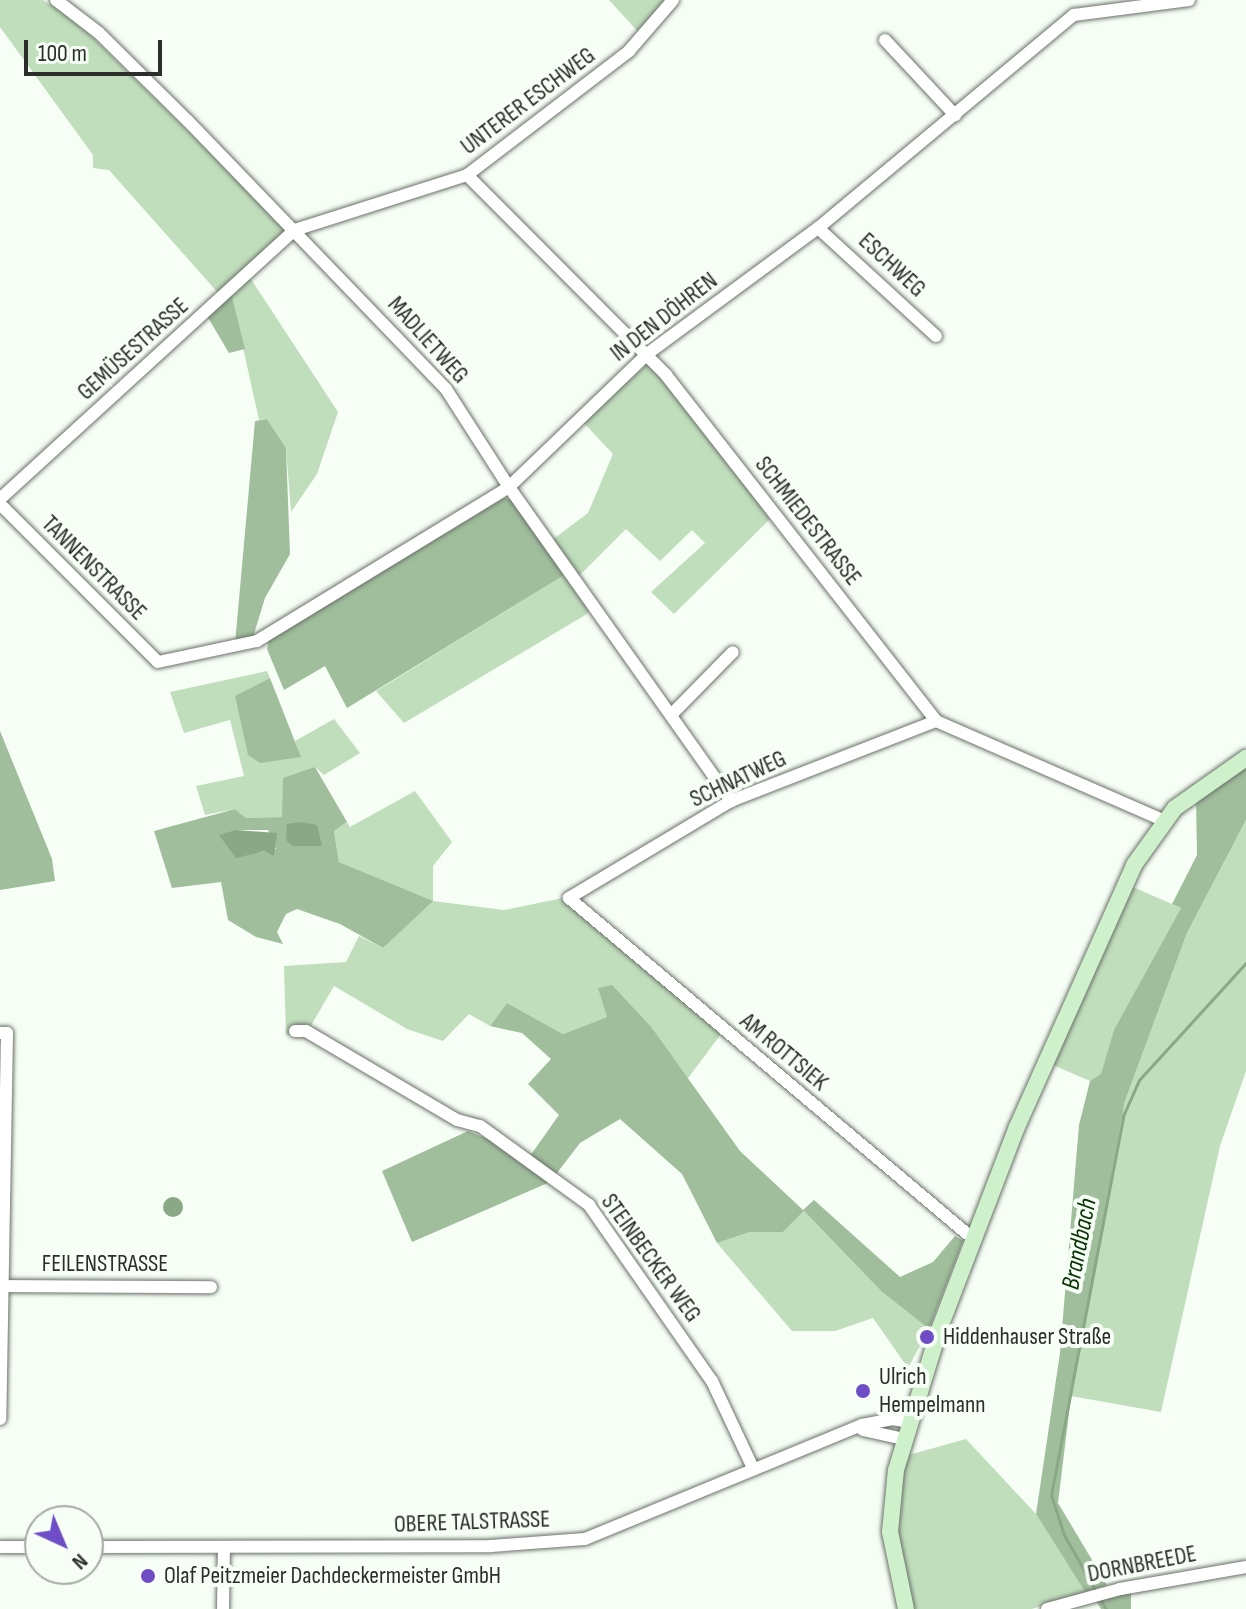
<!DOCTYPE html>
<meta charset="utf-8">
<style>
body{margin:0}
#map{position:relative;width:1246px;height:1609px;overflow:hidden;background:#f6fef5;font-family:"Sofia Sans Condensed",sans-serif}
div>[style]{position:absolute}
.green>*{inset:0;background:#c0debc}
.forest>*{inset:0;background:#a0be9c}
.water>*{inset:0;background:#8aa786}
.round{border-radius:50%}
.stream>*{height:3px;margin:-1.5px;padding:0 1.5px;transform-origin:1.5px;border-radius:1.5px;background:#8aa786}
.roads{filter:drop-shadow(0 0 2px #6a7169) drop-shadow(0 0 2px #6a7169)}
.minor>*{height:12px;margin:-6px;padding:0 6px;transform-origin:6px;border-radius:6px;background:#fff}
.major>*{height:16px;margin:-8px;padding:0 8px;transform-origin:8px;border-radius:8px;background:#cef0ca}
.dots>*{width:22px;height:22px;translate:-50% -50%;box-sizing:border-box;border:4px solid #f6fef5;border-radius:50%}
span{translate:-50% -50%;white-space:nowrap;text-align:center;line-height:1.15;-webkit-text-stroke:8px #f6fef5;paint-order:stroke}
.street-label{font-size:24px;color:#2b2e2a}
.poi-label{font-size:24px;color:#2b2e2a}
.left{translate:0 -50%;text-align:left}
.water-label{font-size:26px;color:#083304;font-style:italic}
.north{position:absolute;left:24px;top:1505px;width:80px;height:80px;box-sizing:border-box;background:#f6fef5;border:2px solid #a5aba4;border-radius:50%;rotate:136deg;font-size:22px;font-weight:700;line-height:32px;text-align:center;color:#2b2e2a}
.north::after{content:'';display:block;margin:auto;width:28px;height:36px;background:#6e4dc6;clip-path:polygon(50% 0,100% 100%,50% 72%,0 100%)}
.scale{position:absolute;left:24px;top:40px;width:138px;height:36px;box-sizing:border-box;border:4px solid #2b2e2a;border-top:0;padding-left:10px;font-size:24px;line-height:28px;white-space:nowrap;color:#2b2e2a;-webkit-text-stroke:6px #f6fef5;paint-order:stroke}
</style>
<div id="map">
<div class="green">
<i style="clip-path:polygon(0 0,43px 0,75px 20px,285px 227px,284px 238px,220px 295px,109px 170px,93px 168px,93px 155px,0 27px)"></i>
<i style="clip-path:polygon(609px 0,670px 0,642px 36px)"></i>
<i style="clip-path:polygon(249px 276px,338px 412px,317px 474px,291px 512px,286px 448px,267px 419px,259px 420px,231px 293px)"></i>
<i style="clip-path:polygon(649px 363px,771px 518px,674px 614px,651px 592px,705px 543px,692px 530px,660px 561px,626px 529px,578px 577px,552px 540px,588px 513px,613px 454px,582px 421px)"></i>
<i style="clip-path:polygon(566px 574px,591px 608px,587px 614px,404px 723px,376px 691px)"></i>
<i style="clip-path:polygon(267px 671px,270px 678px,235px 697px,300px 756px,295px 741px,334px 719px,360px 753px,324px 775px,315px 767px,283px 817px,246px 818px,235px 809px,205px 815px,196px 786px,244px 776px,230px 720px,184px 733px,170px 692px)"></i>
<i style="clip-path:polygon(415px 791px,452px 842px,433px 866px,433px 901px,504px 910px,563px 898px,721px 1034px,686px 1081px,652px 1028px,607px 1017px,563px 1034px,507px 1003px,490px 1026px,469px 1014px,443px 1041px,407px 1029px,334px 986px,305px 1036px,286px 1035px,284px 966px,346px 962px,359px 936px,383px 948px,431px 901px,339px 862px,334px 831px,347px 822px,350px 827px)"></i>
<i style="clip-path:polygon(1246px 820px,1246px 1071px,1220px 1146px,1161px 1412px,1071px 1396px,1125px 1101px,1187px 933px)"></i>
<i style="clip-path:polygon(1133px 887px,1181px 908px,1115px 1030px,1101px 1075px,1090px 1081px,1053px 1065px)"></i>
<i style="clip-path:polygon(804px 1211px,881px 1291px,929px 1329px,908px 1368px,873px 1318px,835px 1331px,792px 1331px,717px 1243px,750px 1232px,783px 1232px)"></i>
<i style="clip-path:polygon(966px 1439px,1036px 1514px,1085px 1592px,1032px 1609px,912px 1609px,895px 1526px,905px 1456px)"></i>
</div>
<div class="forest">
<i style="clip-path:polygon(231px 293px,245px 349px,229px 353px,207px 316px)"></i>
<i style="clip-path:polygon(267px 419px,286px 448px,290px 554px,265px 598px,253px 637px,235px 644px,255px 421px)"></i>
<i style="clip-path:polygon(504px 498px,512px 500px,566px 574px,347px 708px,325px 666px,284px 690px,267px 649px,269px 640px)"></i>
<i style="clip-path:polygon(270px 678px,301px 757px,260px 763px,248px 755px,235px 696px)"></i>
<i style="clip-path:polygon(0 731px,52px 859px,55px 881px,0 890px)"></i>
<i style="clip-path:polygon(evenodd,315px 767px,347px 822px,334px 831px,339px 862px,433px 901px,383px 948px,340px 924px,297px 909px,286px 914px,277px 932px,283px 944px,256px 937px,228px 920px,221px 882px,172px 888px,154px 831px,235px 809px,246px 818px,282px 817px,283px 778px,315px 767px,236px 830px,268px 830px,276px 849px,256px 853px,236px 830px)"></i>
<i style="clip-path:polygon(1246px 768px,1246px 820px,1187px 933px,1125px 1101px,1071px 1396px,1058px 1503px,1107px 1585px,1085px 1592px,1036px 1514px,1060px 1353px,1079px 1125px,1090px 1081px,1101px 1074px,1114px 1030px,1181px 908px,1172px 904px,1197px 855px,1196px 798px)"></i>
<i style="clip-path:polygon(612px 985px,652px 1028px,740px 1151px,803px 1210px,814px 1200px,900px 1277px,933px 1262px,955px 1236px,963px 1241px,929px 1329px,881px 1291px,804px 1211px,783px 1232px,750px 1232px,717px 1243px,682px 1174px,620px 1119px,580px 1143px,550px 1182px,412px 1242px,382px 1171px,468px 1131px,530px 1156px,559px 1115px,528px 1084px,551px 1059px,522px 1033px,490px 1026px,507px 1003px,563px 1034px,607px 1017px,598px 988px)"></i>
<i style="clip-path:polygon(1131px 1593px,1131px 1609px,1101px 1609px,1096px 1601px)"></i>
</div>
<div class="water">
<i style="clip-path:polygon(301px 822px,317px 825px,322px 846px,293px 846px,286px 840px,287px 824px)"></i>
<i style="clip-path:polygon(236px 830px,277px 833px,274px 856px,265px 851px,236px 858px,219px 835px)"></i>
<i class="round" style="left:163px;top:1197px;width:20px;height:20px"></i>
</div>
<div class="stream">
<i style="left:1097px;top:1593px;width:67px;rotate:-119.6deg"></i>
<i style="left:1064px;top:1535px;width:42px;rotate:-108deg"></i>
<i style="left:1051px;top:1495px;width:386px;rotate:-79.2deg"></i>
<i style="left:1123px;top:1116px;width:39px;rotate:-66deg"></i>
<i style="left:1139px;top:1080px;width:159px;rotate:-47.6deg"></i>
<i style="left:1100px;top:1599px;width:12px;rotate:59deg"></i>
</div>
<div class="roads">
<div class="minor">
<i style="left:56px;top:0;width:54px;rotate:37.5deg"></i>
<i style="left:99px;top:33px;width:125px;rotate:44.7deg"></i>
<i style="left:188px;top:121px;width:372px;rotate:46.1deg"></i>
<i style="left:446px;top:389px;width:117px;rotate:57.3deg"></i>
<i style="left:509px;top:487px;width:385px;rotate:54.7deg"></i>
<i style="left:885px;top:40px;width:103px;rotate:47deg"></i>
<i style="left:467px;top:175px;width:282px;rotate:45.1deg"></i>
<i style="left:666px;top:375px;width:439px;rotate:52deg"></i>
<i style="left:936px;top:721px;width:248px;rotate:23.6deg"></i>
<i style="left:818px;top:228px;width:160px;rotate:42.5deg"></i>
<i style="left:0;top:499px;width:399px;rotate:-42.4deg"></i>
<i style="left:295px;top:230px;width:181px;rotate:-17.7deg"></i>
<i style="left:467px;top:175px;width:204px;rotate:-37.4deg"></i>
<i style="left:629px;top:51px;width:67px;rotate:-49.2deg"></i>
<i style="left:0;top:504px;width:223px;rotate:45deg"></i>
<i style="left:158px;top:662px;width:101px;rotate:-12deg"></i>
<i style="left:257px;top:641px;width:295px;rotate:-31.4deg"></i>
<i style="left:509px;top:487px;width:192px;rotate:-43.9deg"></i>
<i style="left:647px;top:354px;width:212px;rotate:-36.4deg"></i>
<i style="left:818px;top:228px;width:333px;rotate:-39.8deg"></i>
<i style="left:1074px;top:15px;width:116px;rotate:-7.4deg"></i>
<i style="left:671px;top:715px;width:88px;rotate:-45.5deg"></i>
<i style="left:936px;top:721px;width:220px;rotate:158.7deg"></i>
<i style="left:731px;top:801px;width:189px;rotate:149.1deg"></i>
<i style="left:569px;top:898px;width:527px;rotate:40.15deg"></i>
<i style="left:295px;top:1031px;width:11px"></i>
<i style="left:306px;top:1031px;width:175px;rotate:30.5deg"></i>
<i style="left:457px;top:1120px;width:24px;rotate:15deg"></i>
<i style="left:480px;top:1126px;width:135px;rotate:35.9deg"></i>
<i style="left:589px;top:1205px;width:215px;rotate:55.1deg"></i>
<i style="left:712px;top:1381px;width:96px;rotate:64.8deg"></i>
<i style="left:0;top:1033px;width:7px"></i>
<i style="left:7px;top:1033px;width:386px;rotate:91deg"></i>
<i style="left:0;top:1286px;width:211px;rotate:0.3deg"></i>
<i style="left:863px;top:1430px;width:42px;rotate:12.4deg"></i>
<i style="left:0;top:1547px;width:40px"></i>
<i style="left:88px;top:1547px;width:403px;rotate:-0.1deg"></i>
<i style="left:491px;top:1546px;width:94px;rotate:-4.3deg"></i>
<i style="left:585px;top:1539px;width:300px;rotate:-22.4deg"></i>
<i style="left:862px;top:1425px;width:31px;rotate:-11deg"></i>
<i style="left:892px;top:1419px;width:17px;rotate:10deg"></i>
<i style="left:223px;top:1609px;width:62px;rotate:-89.1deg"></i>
<i style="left:1047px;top:1609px;width:76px;rotate:-15.3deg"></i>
<i style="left:1120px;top:1589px;width:128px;rotate:-9.9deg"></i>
</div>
<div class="major">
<i style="left:906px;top:1609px;width:79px;rotate:-101.7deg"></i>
<i style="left:890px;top:1532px;width:62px;rotate:-84.5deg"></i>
<i style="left:896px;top:1470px;width:146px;rotate:-72.9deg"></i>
<i style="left:939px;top:1330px;width:217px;rotate:-69deg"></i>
<i style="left:1017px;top:1127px;width:287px;rotate:-65.9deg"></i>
<i style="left:1134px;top:865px;width:70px;rotate:-54.3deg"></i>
<i style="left:1175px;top:808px;width:87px;rotate:-35.2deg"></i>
</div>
</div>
<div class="dots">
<i style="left:927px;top:1337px;background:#6e4dc6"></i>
<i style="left:863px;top:1391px;background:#6e4dc6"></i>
<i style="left:148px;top:1576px;background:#6e4dc6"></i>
</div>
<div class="street-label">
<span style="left:528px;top:101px;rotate:-37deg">UNTERER ESCHWEG</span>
<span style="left:892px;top:265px;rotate:43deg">ESCHWEG</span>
<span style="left:664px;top:317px;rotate:-38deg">IN DEN DÖHREN</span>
<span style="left:428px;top:340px;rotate:48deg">MADLIETWEG</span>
<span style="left:133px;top:349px;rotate:-42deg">GEMÜSESTRASSE</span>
<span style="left:808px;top:521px;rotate:52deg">SCHMIEDESTRASSE</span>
<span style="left:94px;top:568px;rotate:45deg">TANNENSTRASSE</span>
<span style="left:738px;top:779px;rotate:-25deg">SCHNATWEG</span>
<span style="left:784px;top:1052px;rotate:40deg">AM ROTTSIEK</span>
<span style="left:651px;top:1258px;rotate:54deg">STEINBECKER WEG</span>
<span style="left:105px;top:1264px">FEILENSTRASSE</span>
<span style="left:472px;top:1522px;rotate:-2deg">OBERE TALSTRASSE</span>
<span style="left:1142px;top:1564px;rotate:-11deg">DORNBREEDE</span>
</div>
<div class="poi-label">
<span class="left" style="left:943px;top:1337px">Hiddenhauser Straße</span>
<span class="left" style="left:879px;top:1391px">Ulrich<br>Hempelmann</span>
<span class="left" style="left:164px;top:1576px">Olaf Peitzmeier Dachdeckermeister GmbH</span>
</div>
<div class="water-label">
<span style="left:1080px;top:1244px;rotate:-79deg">Brandbach</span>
</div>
<div class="north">N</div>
<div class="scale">100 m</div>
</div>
